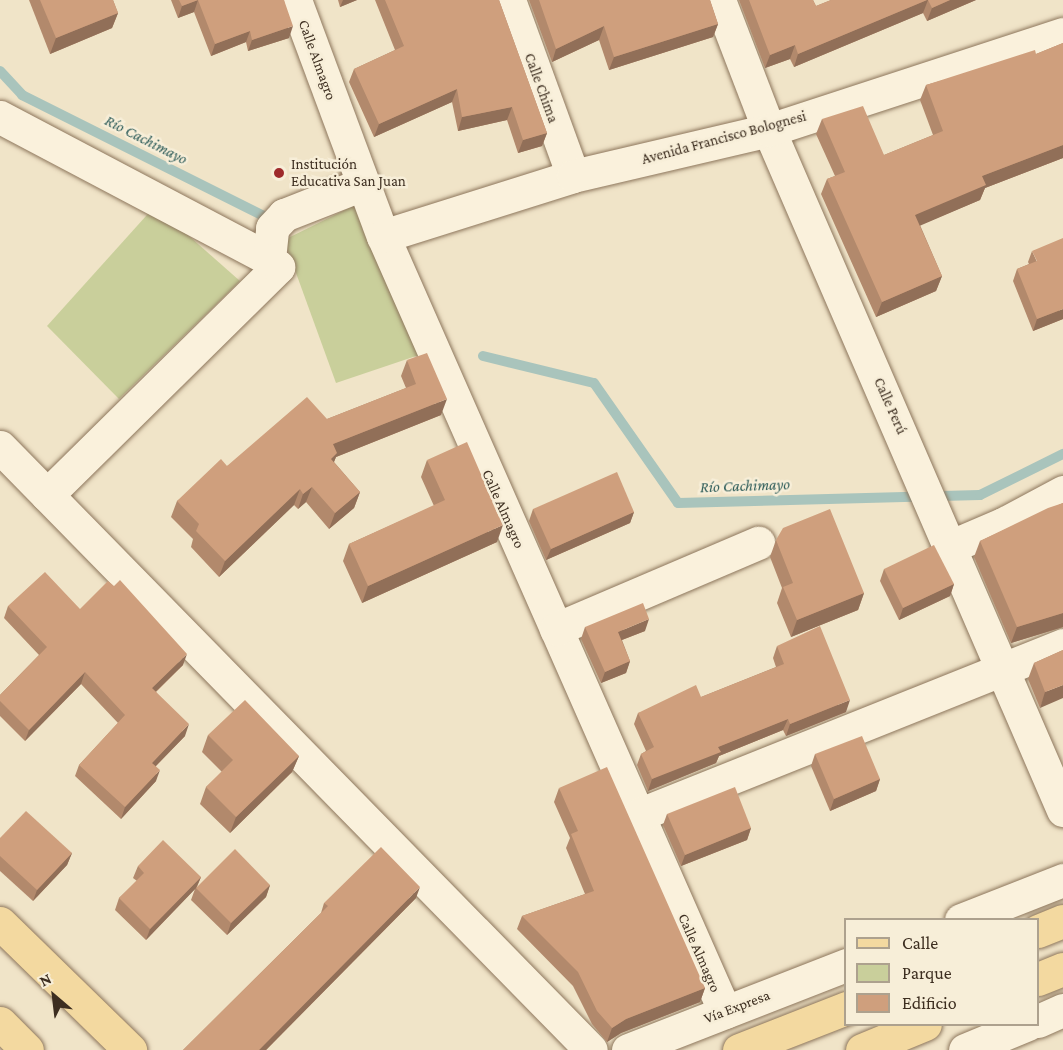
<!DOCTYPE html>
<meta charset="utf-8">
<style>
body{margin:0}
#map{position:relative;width:1063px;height:1050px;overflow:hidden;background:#f0e4c8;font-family:"Crimson Pro",serif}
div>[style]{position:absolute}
.green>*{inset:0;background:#c9cf9b}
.stream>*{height:10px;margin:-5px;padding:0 5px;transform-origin:5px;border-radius:5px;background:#a9c4bc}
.roads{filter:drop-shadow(0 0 2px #8d765c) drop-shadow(0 0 2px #8d765c)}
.street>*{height:33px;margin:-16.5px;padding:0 16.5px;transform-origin:16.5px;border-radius:16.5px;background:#faf1dc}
.secondary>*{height:33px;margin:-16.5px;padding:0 16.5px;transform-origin:16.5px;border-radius:16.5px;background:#faf1dc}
.primary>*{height:33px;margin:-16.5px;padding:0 16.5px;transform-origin:16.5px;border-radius:16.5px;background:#f3d9a0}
.wall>*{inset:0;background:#b2896c}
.shaded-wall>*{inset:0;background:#916f58}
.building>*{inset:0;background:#cf9f7d}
.dots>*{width:16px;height:16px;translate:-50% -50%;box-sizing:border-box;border:3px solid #f7eed8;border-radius:50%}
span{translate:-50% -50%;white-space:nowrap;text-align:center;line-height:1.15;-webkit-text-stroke:5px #f7eed8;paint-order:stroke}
.street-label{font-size:15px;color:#3d2e20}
.poi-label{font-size:15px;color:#3d2e20}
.left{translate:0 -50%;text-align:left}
.water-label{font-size:16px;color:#2f5d5a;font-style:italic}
.legend{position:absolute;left:844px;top:918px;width:195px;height:108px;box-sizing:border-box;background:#f7eed8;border:2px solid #ada18e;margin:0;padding:8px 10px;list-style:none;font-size:18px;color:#3d2e20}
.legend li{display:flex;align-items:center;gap:12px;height:30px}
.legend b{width:30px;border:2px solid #ada18e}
.north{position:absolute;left:24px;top:966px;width:60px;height:60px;-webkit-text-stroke:4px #f7eed8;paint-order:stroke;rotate:332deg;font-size:16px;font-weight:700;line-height:24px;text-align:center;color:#3d2e20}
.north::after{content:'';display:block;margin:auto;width:21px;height:27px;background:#3d2e20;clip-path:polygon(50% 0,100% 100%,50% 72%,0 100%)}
</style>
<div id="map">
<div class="green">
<i style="clip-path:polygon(357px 204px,422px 354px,336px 383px,284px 240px)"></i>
<i style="clip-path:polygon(155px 206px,240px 281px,119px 399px,47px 326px)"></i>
</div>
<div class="stream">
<i style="left:0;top:71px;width:33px;rotate:47deg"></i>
<i style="left:22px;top:95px;width:282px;rotate:26.6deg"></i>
<i style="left:483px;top:356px;width:114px;rotate:13.7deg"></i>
<i style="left:594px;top:383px;width:146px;rotate:55deg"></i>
<i style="left:678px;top:503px;width:302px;rotate:-1.5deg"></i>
<i style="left:980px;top:495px;width:93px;rotate:-26.3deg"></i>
</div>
<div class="roads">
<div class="street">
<i style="left:295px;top:0;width:252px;rotate:69.6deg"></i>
<i style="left:383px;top:236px;width:848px;rotate:66.22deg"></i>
<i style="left:509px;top:0;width:187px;rotate:70deg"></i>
<i style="left:719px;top:0;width:139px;rotate:69deg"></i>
<i style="left:769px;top:130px;width:741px;rotate:66.62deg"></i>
<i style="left:0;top:117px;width:304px;rotate:27.8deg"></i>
<i style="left:383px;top:236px;width:199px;rotate:-17.5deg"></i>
<i style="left:573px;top:176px;width:201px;rotate:-13.2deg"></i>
<i style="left:769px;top:130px;width:309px;rotate:-18.1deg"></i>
<i style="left:0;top:447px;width:844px;rotate:45.58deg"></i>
<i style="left:47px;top:495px;width:325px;rotate:-44.6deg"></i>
<i style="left:278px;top:267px;width:12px;rotate:-138deg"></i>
<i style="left:269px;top:259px;width:31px;rotate:-84deg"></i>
<i style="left:272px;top:228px;width:18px;rotate:-47deg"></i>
<i style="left:284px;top:215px;width:85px;rotate:-21.4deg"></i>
<i style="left:947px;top:548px;width:61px;rotate:-23.2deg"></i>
<i style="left:1003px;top:524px;width:68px;rotate:-28.1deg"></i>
<i style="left:556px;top:629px;width:220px;rotate:-23.1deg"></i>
<i style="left:638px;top:815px;width:458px;rotate:-21.8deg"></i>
</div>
<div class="secondary">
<i style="left:961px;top:920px;width:110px;rotate:-21.4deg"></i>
<i style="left:1038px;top:1021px;width:27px;rotate:-24deg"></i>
<i style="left:628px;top:1050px;width:234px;rotate:-21.3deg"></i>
<i style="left:965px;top:1050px;width:68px;rotate:-22.4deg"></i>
</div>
<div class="primary">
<i style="left:0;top:923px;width:182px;rotate:44.3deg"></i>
<i style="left:1038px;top:931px;width:27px;rotate:-22deg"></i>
<i style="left:1038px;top:979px;width:27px;rotate:-22deg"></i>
<i style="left:0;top:1023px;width:38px;rotate:45deg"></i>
<i style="left:739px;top:1050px;width:115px;rotate:-21.4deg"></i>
<i style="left:862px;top:1050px;width:68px;rotate:-22.4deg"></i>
</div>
</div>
<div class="wall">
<i style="clip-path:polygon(29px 0,113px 0,118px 13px,112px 28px,50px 54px)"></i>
<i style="clip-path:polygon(171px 0,284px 0,289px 38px,248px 51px,246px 42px,211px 56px,194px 12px,178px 18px)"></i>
<i style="clip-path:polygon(338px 0,357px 0,340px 7px)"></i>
<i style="clip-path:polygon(375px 0,499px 0,547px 133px,542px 146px,518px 153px,507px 120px,458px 131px,452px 102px,374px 137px,349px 82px,354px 69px,395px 50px)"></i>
<i style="clip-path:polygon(529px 0,710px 0,718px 24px,713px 37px,609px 70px,599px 40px,552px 62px)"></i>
<i style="clip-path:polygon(739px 0,813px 0,816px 6px,831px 0,976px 0,927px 21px,923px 13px,794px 67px,790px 59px,765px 68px)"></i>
<i style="clip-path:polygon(1063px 43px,1063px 158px,985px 188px,980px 200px,920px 225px,942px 276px,936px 291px,876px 317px,821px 194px,827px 179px,835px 176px,816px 134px,822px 119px,884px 155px,933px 135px,920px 100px,926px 85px,1036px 54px)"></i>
<i style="clip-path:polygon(1032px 251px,1063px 319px,1033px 331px,1013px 281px,1017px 269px,1029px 264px,1028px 262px)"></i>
<i style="clip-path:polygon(407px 360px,441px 415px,336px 457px,334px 462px,360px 492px,354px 508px,329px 529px,306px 502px,298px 509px,294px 505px,219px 577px,191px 547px,193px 539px,171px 517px,177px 501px,227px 466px,327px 419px,406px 388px,401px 376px)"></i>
<i style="clip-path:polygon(427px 460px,497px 542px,362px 603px,343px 561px,349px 544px,434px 506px,421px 477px)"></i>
<i style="clip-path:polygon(1063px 503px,1063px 627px,1011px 643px,974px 557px,980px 541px)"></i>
<i style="clip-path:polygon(533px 509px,634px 512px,630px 523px,546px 560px,529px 521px)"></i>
<i style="clip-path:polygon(776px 540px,864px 593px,858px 610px,791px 637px,777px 603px,782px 588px,770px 557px)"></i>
<i style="clip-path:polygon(884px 569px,954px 584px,950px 596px,899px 620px,880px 581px)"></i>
<i style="clip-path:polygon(8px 606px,80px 609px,183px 665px,156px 692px,185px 736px,156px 766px,156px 781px,121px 819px,75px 776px,79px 765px,118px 723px,81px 684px,25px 741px,0 716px,0 695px,39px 655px,4px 618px)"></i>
<i style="clip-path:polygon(585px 627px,645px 631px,622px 640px,630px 661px,626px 673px,601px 683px,581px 639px)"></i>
<i style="clip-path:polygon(777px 646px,846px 712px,786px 736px,783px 730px,719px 756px,716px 763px,648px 791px,637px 765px,641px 754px,646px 751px,634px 724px,638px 713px,701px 697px,776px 667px,773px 658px)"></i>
<i style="clip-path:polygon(1063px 650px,1040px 708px,1028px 679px,1034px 663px)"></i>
<i style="clip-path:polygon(208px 735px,299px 756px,292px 772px,230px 833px,200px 804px,206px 787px,222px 772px,202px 752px)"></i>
<i style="clip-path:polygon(815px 754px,880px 779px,876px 791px,830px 811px,811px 766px)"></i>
<i style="clip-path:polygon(559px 788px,705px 988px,700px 1002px,621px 1033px,607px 1042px,592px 1024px,573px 986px,517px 929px,522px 916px,585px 894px,566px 848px,570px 838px,554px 802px)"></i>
<i style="clip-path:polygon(667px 814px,751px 828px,747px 840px,681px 866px,663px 825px)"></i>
<i style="clip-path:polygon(0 838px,72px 853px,67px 865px,33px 901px,0 871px)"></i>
<i style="clip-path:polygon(138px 866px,201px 877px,197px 887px,270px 885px,266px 897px,227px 935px,191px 900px,195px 889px,146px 940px,115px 910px,119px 898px,137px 881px,133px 878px)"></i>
<i style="clip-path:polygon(416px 898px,266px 1050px,183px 1050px,321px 913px,324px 903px)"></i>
</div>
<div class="shaded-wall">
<i style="clip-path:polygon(198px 0,194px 12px,178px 18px,182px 6px)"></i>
<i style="clip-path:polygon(343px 0,357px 0,340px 7px)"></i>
<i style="clip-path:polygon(927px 0,928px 0,923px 13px,794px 67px,798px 54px)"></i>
<i style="clip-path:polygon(950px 0,976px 0,927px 21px,932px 8px)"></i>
<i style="clip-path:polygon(118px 13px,112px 28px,50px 54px,56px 38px)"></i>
<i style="clip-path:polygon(718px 24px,713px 37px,609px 70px,614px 57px)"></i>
<i style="clip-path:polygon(293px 26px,289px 38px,248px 51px,252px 40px)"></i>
<i style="clip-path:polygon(604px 26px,599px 40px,552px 62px,556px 49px)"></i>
<i style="clip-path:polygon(250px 31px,246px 42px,211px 56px,215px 44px)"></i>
<i style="clip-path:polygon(795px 45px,790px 59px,765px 68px,770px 55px)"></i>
<i style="clip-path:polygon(457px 89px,452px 102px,374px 137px,379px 124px)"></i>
<i style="clip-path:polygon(512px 107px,507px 120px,458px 131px,462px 117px)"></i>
<i style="clip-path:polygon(547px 133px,542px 146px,518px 153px,523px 140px)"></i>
<i style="clip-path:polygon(1063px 145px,1063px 158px,985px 188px,980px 200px,910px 230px,915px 215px,982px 176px)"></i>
<i style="clip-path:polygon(942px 276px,936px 291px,876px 317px,882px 302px)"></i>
<i style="clip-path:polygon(1063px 309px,1063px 319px,1033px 331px,1037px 319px)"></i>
<i style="clip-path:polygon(447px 399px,441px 415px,336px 457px,331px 469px,325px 474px,333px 444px)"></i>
<i style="clip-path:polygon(312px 487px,306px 502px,298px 509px,303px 494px)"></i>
<i style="clip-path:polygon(300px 489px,294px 505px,219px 577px,225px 561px)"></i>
<i style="clip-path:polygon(360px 492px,354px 508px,329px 529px,335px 513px)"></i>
<i style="clip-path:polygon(634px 512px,630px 523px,546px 560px,551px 549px)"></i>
<i style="clip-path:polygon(503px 525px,497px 542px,362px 603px,368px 586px)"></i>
<i style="clip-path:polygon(954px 584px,950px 596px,899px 620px,903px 608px)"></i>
<i style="clip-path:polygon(864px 593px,858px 610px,791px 637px,797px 620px)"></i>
<i style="clip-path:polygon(1063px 613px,1063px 627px,1011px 643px,1017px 627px)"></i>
<i style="clip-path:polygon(649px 619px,645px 631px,614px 643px,618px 632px)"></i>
<i style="clip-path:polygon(187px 654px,183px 665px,148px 699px,152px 688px)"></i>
<i style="clip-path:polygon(630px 661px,626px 673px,601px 683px,605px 672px)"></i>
<i style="clip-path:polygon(85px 672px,81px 684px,25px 741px,29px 730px)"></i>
<i style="clip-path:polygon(1063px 685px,1063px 698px,1040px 708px,1045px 692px)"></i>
<i style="clip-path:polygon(850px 700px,846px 712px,786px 736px,790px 724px)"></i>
<i style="clip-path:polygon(788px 719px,783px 730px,719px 756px,716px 763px,648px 791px,652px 779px,718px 747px)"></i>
<i style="clip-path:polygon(189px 724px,185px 736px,148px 774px,152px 763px)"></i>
<i style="clip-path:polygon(299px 756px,292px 772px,230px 833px,236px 817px)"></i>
<i style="clip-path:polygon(160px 770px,156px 781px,121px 819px,125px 807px)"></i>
<i style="clip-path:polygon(880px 779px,876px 791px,830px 811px,834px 799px)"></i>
<i style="clip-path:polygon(751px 828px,747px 840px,681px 866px,685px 855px)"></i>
<i style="clip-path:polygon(72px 853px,67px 865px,33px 901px,37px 890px)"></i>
<i style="clip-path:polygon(201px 877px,196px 888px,146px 940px,150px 929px)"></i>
<i style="clip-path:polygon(270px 885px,266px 897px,227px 935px,231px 923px)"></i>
<i style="clip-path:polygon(420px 887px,416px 898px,266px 1050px,259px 1050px)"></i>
<i style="clip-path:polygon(705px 988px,700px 1002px,621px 1033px,607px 1042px,612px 1028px,626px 1019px)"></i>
</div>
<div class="building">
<i style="clip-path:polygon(40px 0,113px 0,118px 13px,56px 38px)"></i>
<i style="clip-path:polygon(179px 0,284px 0,293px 26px,252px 40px,250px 31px,215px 44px,198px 0,182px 6px)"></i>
<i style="clip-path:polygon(385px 0,499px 0,547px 133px,523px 140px,512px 107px,462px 117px,457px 89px,379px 124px,354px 69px,404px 46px)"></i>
<i style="clip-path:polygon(539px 0,710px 0,718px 24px,614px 57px,604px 26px,556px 49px)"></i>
<i style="clip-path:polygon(749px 0,813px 0,816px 6px,831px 0,927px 0,798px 54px,795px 45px,770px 55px)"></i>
<i style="clip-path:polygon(928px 0,950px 0,932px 8px)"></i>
<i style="clip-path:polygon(1063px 43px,1063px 145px,982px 176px,986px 185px,915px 215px,942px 276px,882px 302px,827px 179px,845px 172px,822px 119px,863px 106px,884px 155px,943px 131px,926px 85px,1035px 50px,1036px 54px)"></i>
<i style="clip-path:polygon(1063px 238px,1063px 309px,1037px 319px,1017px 269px,1037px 261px,1032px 251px)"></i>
<i style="clip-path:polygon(427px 353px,447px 399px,333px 444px,337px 453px,331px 459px,360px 492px,335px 513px,312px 487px,303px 494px,300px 489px,225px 561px,196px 531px,199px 524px,177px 501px,221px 459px,227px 466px,307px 397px,327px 419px,416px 384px,407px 360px)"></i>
<i style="clip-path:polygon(467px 442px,503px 525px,368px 586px,349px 544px,445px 500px,427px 460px)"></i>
<i style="clip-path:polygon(617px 472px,634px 512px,551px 549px,533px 509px)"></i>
<i style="clip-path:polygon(1063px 503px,1063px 613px,1017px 627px,980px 541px,1048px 508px)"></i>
<i style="clip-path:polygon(830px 509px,864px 593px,797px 620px,783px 587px,793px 583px,776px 540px,783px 528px)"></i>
<i style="clip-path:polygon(934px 545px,954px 584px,903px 608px,884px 569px)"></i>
<i style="clip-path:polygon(45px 572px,80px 609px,108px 581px,114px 586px,120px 580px,187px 654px,152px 688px,189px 724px,152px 763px,160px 770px,125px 807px,79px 765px,125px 715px,85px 672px,29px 730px,0 701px,0 695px,47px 647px,8px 606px)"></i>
<i style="clip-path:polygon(643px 603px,649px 619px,618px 632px,630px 661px,605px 672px,585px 627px)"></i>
<i style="clip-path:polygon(820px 626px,850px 700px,790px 724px,788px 719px,718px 747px,721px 752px,652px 779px,641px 754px,654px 747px,638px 713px,696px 685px,701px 697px,784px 664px,777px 646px)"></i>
<i style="clip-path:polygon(1063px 650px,1063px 685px,1045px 692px,1034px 663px)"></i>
<i style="clip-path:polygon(245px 700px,299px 756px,236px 817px,206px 787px,233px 760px,208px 735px)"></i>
<i style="clip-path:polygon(862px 736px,880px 779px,834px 799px,815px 754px)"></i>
<i style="clip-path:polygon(607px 767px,705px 988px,626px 1019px,612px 1028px,597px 1011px,578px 972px,522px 916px,594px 891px,571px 834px,578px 831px,559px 788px)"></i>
<i style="clip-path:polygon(735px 787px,751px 828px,685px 855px,667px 814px)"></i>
<i style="clip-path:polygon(26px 811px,72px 853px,37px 890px,0 856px,0 838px)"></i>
<i style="clip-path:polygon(163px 840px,201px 877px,150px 929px,119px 898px,144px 873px,138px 866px)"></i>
<i style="clip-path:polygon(381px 847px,420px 887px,259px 1050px,183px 1050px,328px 906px,324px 903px)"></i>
<i style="clip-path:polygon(235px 849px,270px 885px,231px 923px,196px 888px)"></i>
</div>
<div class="dots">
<i style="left:279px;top:173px;background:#9e2a2b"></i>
</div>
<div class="street-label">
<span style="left:317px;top:60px;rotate:70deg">Calle Almagro</span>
<span style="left:541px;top:88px;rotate:70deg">Calle Chima</span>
<span style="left:724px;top:138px;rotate:-15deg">Avenida Francisco Bolognesi</span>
<span style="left:890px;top:406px;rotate:66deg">Calle Perú</span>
<span style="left:503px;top:509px;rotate:66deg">Calle Almagro</span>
<span style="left:699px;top:953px;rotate:66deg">Calle Almagro</span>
<span style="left:737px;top:1007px;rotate:-21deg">Vía Expresa</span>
</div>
<div class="poi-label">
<span class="left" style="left:291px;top:173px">Institución<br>Educativa San Juan</span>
</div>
<div class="water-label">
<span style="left:146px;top:140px;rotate:27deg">Río Cachimayo</span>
<span style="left:745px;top:486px;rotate:-2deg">Río Cachimayo</span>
</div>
<ul class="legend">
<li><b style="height:8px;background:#f3d9a0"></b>Calle</li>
<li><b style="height:16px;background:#c9cf9b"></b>Parque</li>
<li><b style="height:16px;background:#cf9f7d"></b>Edificio</li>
</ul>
<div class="north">N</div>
</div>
